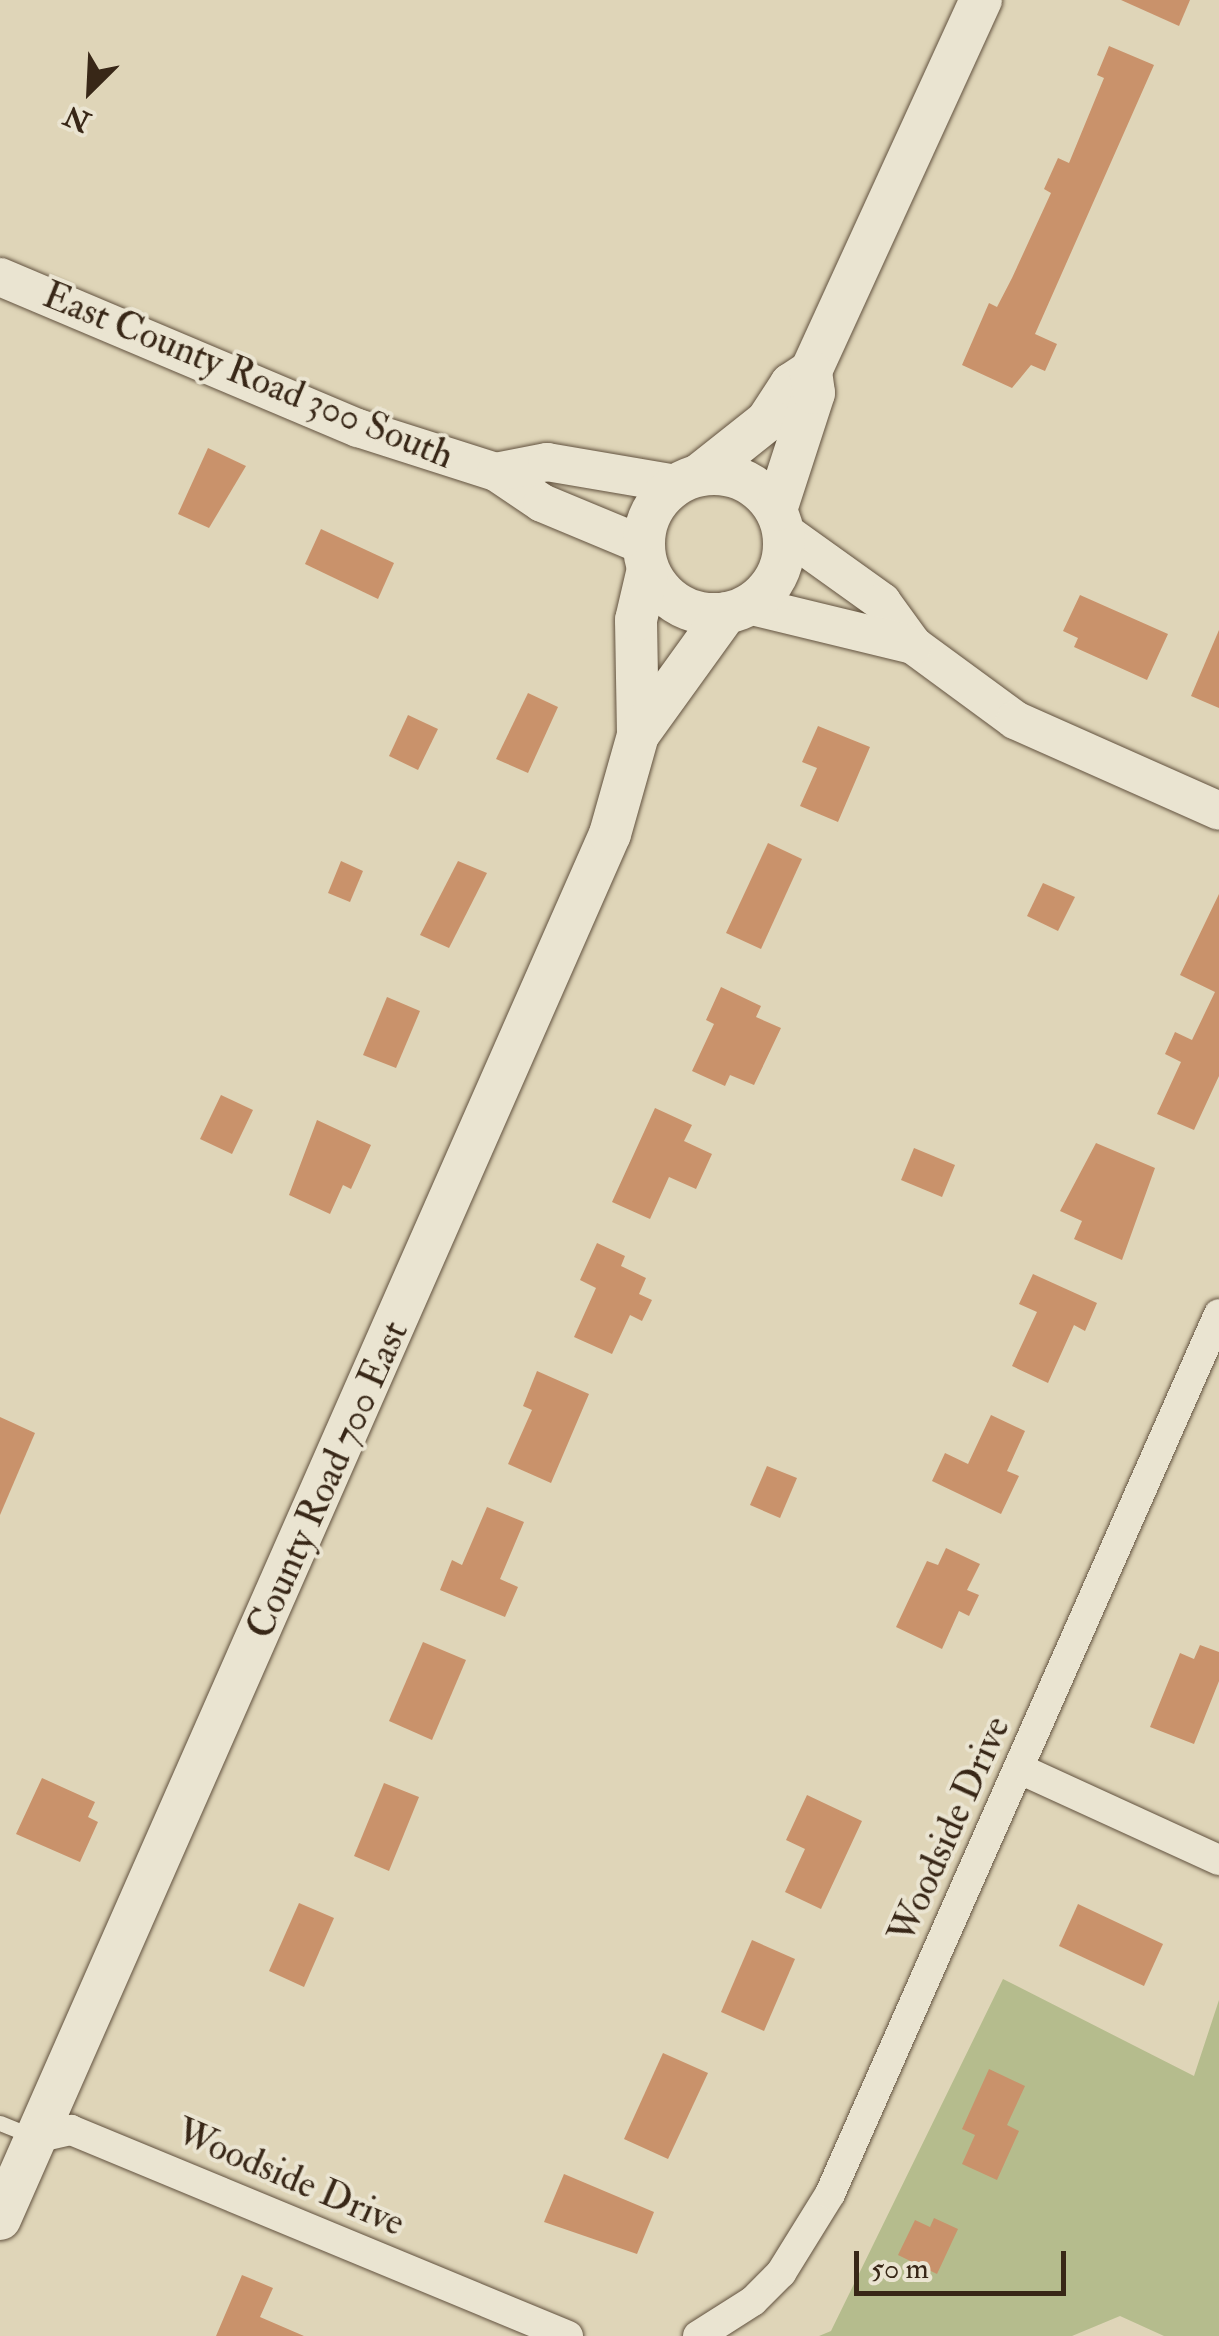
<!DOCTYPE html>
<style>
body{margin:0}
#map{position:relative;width:1219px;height:2336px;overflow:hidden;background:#dfd5b8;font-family:"IM FELL Double Pica",serif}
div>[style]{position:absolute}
.green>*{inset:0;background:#b5bc8d}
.building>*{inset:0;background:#c9926b}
.roads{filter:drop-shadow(0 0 2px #62523f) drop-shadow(0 0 2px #62523f)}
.service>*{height:15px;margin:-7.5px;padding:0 7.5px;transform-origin:7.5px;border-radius:7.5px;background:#eae4d1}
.minor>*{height:30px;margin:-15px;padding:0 15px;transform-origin:15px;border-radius:15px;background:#eae4d1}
.tertiary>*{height:38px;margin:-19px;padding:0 19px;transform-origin:19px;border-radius:19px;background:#eae4d1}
.secondary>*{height:42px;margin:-21px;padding:0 21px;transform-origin:21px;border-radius:21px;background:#eae4d1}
.secondary>.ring{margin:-21px;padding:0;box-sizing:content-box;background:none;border:42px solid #eae4d1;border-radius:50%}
span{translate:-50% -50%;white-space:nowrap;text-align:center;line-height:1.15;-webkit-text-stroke:8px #eae4d1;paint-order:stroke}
.street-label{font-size:38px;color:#382717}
.north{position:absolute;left:40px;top:40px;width:100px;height:100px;-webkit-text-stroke:8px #eae4d1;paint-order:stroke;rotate:204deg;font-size:28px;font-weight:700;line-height:40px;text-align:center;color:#382717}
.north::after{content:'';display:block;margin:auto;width:35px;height:45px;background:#382717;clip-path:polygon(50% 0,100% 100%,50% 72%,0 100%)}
.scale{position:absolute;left:854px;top:2251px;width:212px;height:45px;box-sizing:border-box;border:5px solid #382717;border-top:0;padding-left:12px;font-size:30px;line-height:35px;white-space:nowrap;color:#382717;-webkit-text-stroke:8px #eae4d1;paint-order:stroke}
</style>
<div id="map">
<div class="green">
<i style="clip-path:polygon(1003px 1979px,1194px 2076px,1219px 2000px,1219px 2336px,1164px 2336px,1120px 2316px,1072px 2336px,819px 2336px,831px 2331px)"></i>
</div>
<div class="building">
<i style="clip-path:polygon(1121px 0,1190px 0,1179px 26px)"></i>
<i style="clip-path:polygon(1109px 46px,1154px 65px,1035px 334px,1057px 344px,1045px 371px,1031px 365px,1012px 388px,962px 365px,989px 303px,997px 307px,1012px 278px,1051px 193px,1044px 189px,1058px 158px,1069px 163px,1104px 78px,1097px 75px)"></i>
<i style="clip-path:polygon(208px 448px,246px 466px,209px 528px,178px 514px)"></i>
<i style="clip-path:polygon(321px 529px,394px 563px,378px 599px,305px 564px)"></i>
<i style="clip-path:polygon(1080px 595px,1168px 634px,1147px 680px,1074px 647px,1078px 638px,1063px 631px)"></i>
<i style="clip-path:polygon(1219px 630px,1219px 708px,1191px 696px)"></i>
<i style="clip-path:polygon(528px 693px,558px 707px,528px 773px,496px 759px)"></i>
<i style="clip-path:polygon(408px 715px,438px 729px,418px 770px,389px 756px)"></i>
<i style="clip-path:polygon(818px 726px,870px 747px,838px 822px,800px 806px,817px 768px,802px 762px)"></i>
<i style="clip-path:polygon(768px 843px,802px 859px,761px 949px,726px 933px)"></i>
<i style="clip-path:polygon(341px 861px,363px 871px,350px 902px,328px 893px)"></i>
<i style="clip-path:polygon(458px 861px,487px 873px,449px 948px,420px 935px)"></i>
<i style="clip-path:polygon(1043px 883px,1075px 897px,1058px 931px,1027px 916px)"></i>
<i style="clip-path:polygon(1219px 894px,1219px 1076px,1194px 1130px,1157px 1114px,1181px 1062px,1165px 1054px,1175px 1032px,1192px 1040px,1215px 992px,1180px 975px)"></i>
<i style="clip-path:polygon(721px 987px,761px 1006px,756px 1017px,781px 1028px,754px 1085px,730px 1075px,725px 1086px,692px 1071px,714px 1024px,706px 1020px)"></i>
<i style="clip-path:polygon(387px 997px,420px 1011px,396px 1068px,363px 1055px)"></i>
<i style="clip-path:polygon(221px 1095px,253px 1110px,232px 1154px,200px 1139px)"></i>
<i style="clip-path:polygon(655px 1108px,692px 1125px,684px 1141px,712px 1154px,696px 1189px,669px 1177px,650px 1219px,612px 1202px)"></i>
<i style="clip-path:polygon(317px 1120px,371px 1145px,351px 1189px,343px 1185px,330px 1214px,289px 1195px)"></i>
<i style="clip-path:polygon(1096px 1143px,1155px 1168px,1122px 1260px,1074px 1239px,1082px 1221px,1060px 1211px)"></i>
<i style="clip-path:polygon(914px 1148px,955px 1165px,942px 1197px,901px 1180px)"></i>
<i style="clip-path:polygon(597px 1243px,625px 1256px,621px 1266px,646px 1278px,639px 1294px,652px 1300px,642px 1321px,630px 1315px,612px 1354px,574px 1337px,596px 1288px,580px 1280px)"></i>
<i style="clip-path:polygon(1033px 1274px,1097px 1303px,1085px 1331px,1074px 1325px,1048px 1383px,1012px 1366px,1037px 1312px,1019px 1304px)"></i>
<i style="clip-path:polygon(537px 1371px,589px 1394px,551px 1483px,508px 1464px,532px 1410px,523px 1406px)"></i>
<i style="clip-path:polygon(991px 1415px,1025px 1431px,1007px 1471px,1019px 1476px,1001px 1514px,932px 1481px,945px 1453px,968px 1464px)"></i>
<i style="clip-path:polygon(0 1417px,35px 1433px,0 1515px)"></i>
<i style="clip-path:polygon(767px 1466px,797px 1478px,780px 1518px,750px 1505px)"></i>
<i style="clip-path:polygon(487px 1507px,524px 1522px,500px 1579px,518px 1587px,505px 1617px,440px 1590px,452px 1560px,462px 1565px)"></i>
<i style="clip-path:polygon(946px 1548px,980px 1564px,967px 1590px,979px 1595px,969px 1616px,959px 1611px,942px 1649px,896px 1627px,927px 1561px,938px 1565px)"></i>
<i style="clip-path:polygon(423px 1642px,466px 1660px,432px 1740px,389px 1721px)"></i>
<i style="clip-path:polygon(1200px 1645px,1219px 1652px,1219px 1681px,1194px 1744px,1150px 1727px,1180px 1653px,1194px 1659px)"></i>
<i style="clip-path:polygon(42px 1778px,95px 1802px,88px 1817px,98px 1822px,80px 1862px,16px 1834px)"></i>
<i style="clip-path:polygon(384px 1783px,419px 1797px,389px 1871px,354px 1856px)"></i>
<i style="clip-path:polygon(807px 1795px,862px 1821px,821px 1909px,785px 1892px,805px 1849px,786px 1840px)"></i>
<i style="clip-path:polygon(299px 1903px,334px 1918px,304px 1987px,269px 1971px)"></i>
<i style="clip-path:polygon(1078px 1904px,1163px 1944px,1144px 1986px,1059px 1946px)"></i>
<i style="clip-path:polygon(752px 1940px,795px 1959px,764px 2031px,721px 2012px)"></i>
<i style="clip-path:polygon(663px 2053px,708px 2073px,668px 2159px,624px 2139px)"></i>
<i style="clip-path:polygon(989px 2069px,1025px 2086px,1007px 2125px,1019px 2131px,997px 2180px,962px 2164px,975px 2135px,962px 2129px)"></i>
<i style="clip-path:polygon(564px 2174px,654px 2212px,637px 2254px,544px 2222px)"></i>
<i style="clip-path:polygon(934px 2218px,958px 2229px,937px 2274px,898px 2255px,915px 2220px,930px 2227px)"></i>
<i style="clip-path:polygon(242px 2275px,273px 2288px,260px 2317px,304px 2336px,216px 2336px)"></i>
</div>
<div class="roads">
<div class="service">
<i style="left:0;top:2123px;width:35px;rotate:22deg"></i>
</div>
<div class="minor">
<i style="left:1020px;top:1769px;width:219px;rotate:24.6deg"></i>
<i style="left:36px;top:2138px;width:36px;rotate:-13deg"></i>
<i style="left:71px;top:2130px;width:538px;rotate:22.51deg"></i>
<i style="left:698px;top:2336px;width:65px;rotate:-32.5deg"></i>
<i style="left:753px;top:2301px;width:40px;rotate:-45deg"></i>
<i style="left:781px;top:2273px;width:93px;rotate:-58.2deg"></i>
<i style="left:830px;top:2194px;width:962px;rotate:-66.15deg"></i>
</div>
<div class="tertiary">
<i style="left:0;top:277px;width:389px;rotate:22.9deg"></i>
<i style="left:358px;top:428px;width:145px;rotate:17.7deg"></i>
<i style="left:496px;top:472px;width:55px;rotate:34deg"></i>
<i style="left:542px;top:503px;width:109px;rotate:22.6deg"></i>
<i style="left:496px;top:472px;width:52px;rotate:-11.1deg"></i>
<i style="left:547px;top:462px;width:131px;rotate:9.7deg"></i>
<i style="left:783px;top:531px;width:122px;rotate:35.6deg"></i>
<i style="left:882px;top:602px;width:53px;rotate:54.2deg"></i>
<i style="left:913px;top:645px;width:127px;rotate:36.3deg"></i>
<i style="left:1015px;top:720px;width:223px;rotate:24deg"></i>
<i style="left:748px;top:605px;width:170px;rotate:13.6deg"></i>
</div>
<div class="secondary">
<i class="ring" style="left:644px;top:474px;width:98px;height:98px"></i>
<i style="left:699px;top:475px;width:87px;rotate:-38.5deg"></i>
<i style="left:767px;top:421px;width:44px;rotate:-57deg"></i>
<i style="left:791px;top:384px;width:24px;rotate:-33deg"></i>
<i style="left:811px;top:371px;width:408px;rotate:-65.4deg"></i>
<i style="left:776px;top:510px;width:123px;rotate:-72deg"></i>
<i style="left:814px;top:393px;width:22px;rotate:-98deg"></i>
<i style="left:638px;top:735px;width:115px;rotate:-91deg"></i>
<i style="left:636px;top:620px;width:52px;rotate:-76.8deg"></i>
<i style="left:0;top:2219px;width:1513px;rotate:-66.23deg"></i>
<i style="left:610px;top:834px;width:103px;rotate:-74.2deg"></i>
<i style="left:638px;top:735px;width:150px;rotate:-54.2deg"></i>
</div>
</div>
<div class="street-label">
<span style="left:248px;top:376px;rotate:22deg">East County Road 300 South</span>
<span style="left:328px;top:1480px;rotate:-66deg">County Road 700 East</span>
<span style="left:950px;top:1830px;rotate:-66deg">Woodside Drive</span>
<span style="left:290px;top:2178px;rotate:23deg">Woodside Drive</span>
</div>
<div class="north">N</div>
<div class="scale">50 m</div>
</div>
